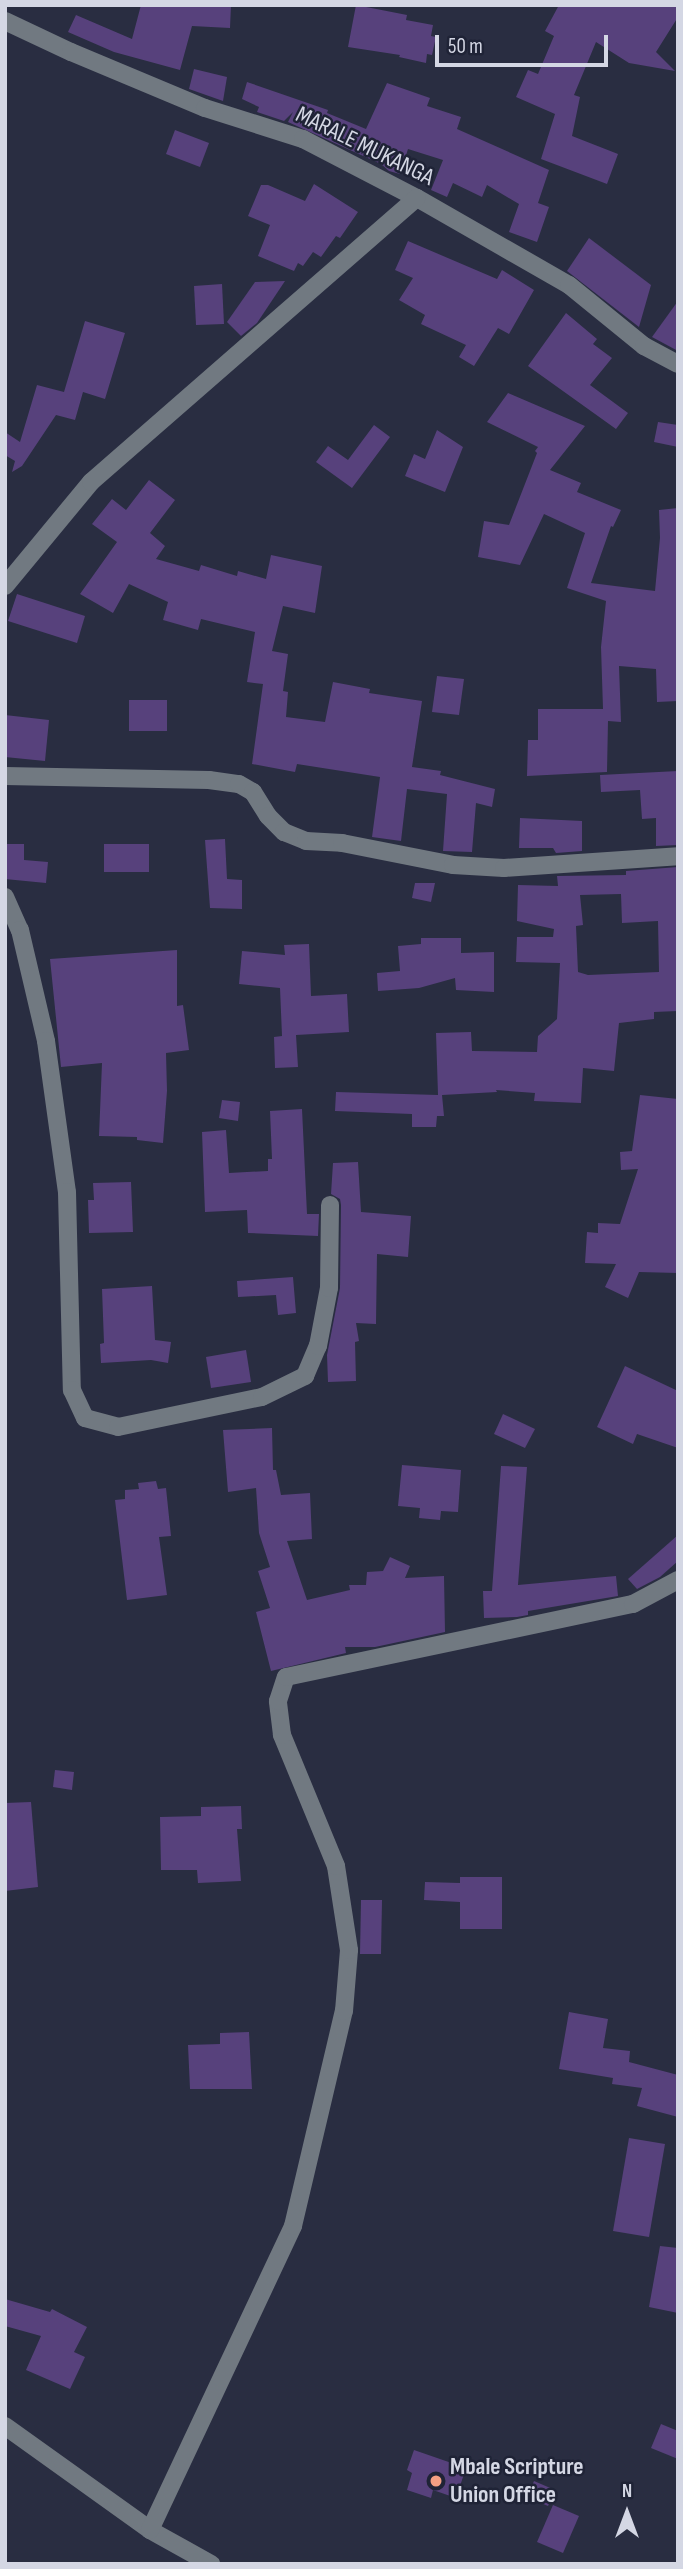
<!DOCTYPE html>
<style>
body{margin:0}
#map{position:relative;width:683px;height:2569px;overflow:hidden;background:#292d41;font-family:"Sofia Sans Condensed",sans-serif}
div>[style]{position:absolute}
.building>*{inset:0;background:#57417c}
.minor>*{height:18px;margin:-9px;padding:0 9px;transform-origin:9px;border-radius:9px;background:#717981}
.dots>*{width:19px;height:19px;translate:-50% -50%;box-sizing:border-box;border:4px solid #1f2336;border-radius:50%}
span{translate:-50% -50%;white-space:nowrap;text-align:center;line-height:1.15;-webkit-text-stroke:5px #1f2336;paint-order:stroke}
.street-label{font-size:24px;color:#d4d7e4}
.poi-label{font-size:24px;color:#d4d7e4;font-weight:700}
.left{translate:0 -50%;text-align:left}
.frame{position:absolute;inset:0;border:7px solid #d4d7e4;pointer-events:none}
.north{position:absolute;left:592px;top:2478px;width:70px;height:70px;-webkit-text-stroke:5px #1f2336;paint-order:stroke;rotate:0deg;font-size:19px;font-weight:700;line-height:28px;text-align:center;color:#d4d7e4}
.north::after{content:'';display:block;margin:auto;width:24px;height:32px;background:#d4d7e4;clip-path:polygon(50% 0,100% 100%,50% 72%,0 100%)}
.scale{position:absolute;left:435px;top:35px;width:173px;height:32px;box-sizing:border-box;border:4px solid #d4d7e4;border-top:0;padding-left:9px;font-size:21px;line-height:24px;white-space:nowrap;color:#d4d7e4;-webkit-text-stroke:5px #1f2336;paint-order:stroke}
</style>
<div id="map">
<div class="building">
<i style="clip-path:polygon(141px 5px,231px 5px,230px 28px,192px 26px,180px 70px,114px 52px,68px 32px,76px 15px,132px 39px)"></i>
<i style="clip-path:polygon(356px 5px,407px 15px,406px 20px,433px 25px,431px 36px,436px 37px,432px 55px,427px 54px,426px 63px,399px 57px,400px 55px,348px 47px)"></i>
<i style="clip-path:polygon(559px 5px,678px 5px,678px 17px,656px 52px,675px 71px,629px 63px,596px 42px,574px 95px,580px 97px,572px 136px,618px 154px,607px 184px,541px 159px,555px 114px,516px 97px,528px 70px,538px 74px,554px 36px,545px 31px)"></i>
<i style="clip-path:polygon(194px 69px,227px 77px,223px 101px,189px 89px)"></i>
<i style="clip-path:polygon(247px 82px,328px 110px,327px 113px,366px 129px,387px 83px,430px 98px,427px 106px,461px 117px,457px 129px,549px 170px,538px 203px,549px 207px,537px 242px,509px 232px,519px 204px,487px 185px,482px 197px,453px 183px,447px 197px,431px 190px,443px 160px,408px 149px,400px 174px,389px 171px,381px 164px,288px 122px,293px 112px,284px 121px,257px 112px,259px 107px,242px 99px)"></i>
<i style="clip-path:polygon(175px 130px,209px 143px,200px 167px,166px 154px)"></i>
<i style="clip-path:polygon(314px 184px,358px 212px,340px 238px,336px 236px,321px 257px,313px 252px,303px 266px,298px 263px,294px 271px,258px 256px,270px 225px,248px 216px,261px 185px,268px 185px,305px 201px)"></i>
<i style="clip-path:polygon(589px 238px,651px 285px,639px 327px,567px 271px)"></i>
<i style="clip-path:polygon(408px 241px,497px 279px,502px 270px,534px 290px,509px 334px,498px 328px,474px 366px,459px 357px,466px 345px,421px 324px,425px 315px,399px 300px,413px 278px,395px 270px)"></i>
<i style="clip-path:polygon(285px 281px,257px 323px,241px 336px,227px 322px,255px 282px)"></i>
<i style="clip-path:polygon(222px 284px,224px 324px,196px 325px,194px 286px)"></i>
<i style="clip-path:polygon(678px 301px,678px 351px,652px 337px)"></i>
<i style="clip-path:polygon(566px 313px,597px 339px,593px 344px,612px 358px,590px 385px,628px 413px,616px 429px,528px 366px)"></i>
<i style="clip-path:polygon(85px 321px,125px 333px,105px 399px,83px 392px,75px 420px,56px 415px,22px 466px,12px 472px,15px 461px,5px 455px,5px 432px,20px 442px,37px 385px,64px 392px)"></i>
<i style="clip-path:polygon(508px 393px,585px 426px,550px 470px,581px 483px,577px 492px,621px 510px,613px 527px,611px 526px,591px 583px,655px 591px,660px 538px,659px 510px,678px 508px,678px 701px,657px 702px,656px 669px,619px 666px,621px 722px,608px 721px,607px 772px,527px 776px,528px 740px,538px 740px,538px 709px,603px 709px,601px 647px,606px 601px,567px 588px,585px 533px,544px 514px,520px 565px,478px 557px,484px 521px,509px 525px,537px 453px,535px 451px,538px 447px,487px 422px)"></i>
<i style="clip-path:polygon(658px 422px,678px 425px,678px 447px,654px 442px)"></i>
<i style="clip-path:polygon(374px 425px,390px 437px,352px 488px,316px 462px,328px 446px,348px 460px)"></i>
<i style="clip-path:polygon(437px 430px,463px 447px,445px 492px,405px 476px,414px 454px,425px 459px)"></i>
<i style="clip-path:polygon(149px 480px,175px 500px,150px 533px,165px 546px,156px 559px,199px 571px,201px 565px,237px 576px,238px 571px,266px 579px,271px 555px,322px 566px,315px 613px,283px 606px,272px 651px,288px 654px,283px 691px,288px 692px,286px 717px,325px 722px,333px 682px,370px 689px,369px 693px,422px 701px,412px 767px,441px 771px,440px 775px,495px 789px,492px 807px,476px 803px,472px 852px,443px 851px,447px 794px,407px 789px,401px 841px,372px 837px,380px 777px,297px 764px,295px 772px,252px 764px,263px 684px,247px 682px,255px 632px,201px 619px,198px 630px,163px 620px,168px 602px,129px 584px,113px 613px,80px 594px,117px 542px,92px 524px,112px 499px,126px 510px)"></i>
<i style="clip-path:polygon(17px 594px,85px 616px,77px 643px,8px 621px)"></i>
<i style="clip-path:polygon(437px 676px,464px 679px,459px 715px,432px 712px)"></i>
<i style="clip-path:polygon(129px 700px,167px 700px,167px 731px,129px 731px)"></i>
<i style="clip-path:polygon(5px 715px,49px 720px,45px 761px,5px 757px)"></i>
<i style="clip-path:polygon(678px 771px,678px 845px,656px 846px,656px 818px,642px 819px,640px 790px,601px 792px,600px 775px)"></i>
<i style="clip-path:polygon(520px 818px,582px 821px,582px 851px,556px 853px,553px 848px,519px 848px)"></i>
<i style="clip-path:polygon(225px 839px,227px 879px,242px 880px,242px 909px,210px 908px,205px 840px)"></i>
<i style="clip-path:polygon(5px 844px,24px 844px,24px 860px,48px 862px,46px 883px,5px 879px)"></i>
<i style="clip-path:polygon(104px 844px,149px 844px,149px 872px,104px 872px)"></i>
<i style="clip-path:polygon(evenodd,678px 867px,678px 1011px,654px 1012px,654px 1019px,619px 1023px,614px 1071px,583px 1068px,581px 1103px,534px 1101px,535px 1093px,496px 1090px,497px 1092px,442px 1095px,444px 1116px,437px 1116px,436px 1127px,412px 1127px,412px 1114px,335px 1111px,336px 1092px,438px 1095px,436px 1033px,471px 1032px,472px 1051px,537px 1052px,538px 1036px,557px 1019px,560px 963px,516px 962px,517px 937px,553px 937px,554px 929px,517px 921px,518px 885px,558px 886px,557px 876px,626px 875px,626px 871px,678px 867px,621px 894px,622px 923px,658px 921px,659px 972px,588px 975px,578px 972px,576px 926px,583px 925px,580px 895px,621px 894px)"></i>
<i style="clip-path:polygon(415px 883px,435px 883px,431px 902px,412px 898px)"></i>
<i style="clip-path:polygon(421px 938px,461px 938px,461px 953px,494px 952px,494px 992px,456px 990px,455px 978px,419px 988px,378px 991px,377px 973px,400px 971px,398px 946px,421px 944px)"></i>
<i style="clip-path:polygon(309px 944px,311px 996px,347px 994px,349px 1032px,296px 1035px,298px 1067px,275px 1068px,274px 1037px,282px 1036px,280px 988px,239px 984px,242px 951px,285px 955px,284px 945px)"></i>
<i style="clip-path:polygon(177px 950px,177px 1006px,183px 1005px,189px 1050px,166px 1053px,167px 1091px,163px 1143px,137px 1140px,137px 1137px,99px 1136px,102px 1063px,61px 1067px,50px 959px)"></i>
<i style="clip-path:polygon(640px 1095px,678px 1099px,678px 1273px,639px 1272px,628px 1298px,605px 1287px,616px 1264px,585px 1263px,587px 1232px,598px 1233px,598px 1223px,620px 1224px,638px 1169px,621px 1170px,620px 1152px,632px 1151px)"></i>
<i style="clip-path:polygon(222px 1100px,240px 1102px,238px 1121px,219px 1118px)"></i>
<i style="clip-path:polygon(302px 1109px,307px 1214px,319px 1214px,318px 1236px,248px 1233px,247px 1210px,205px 1212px,202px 1132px,226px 1130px,229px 1173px,268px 1171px,268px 1159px,272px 1159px,270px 1111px)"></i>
<i style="clip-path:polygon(358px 1162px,361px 1212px,411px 1216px,408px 1257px,377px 1254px,376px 1324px,356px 1323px,359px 1341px,355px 1342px,356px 1381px,328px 1382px,327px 1355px,340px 1288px,341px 1205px,340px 1199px,331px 1194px,333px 1163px)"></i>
<i style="clip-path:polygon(131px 1182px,133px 1232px,89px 1233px,88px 1200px,94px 1200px,93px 1183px)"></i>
<i style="clip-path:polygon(293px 1277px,296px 1313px,278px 1315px,276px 1295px,238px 1297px,237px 1281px)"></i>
<i style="clip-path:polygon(152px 1286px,155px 1340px,171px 1342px,168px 1363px,151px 1360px,101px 1363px,100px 1344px,104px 1343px,102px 1289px)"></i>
<i style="clip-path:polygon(246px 1350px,251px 1382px,211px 1388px,206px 1357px)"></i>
<i style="clip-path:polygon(625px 1366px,678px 1391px,678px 1448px,637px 1434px,633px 1444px,597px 1427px)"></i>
<i style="clip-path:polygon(503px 1414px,535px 1429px,525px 1448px,494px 1434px)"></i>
<i style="clip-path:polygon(272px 1428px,273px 1470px,276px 1470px,281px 1495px,310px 1493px,312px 1539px,287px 1541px,307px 1600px,350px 1590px,349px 1585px,366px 1585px,367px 1572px,383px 1571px,390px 1557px,410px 1566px,405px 1578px,444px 1576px,445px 1632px,375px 1647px,345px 1647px,346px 1653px,271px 1671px,256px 1612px,270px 1608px,258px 1571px,270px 1567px,259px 1533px,256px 1488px,228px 1492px,223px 1430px)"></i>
<i style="clip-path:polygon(402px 1465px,461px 1470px,458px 1512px,441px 1511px,440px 1520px,419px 1518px,420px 1508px,398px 1506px)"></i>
<i style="clip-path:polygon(501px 1466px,527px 1467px,518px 1585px,616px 1576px,618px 1596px,528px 1611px,528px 1615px,517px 1617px,484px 1618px,483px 1591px,492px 1591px)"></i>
<i style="clip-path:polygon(156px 1481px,158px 1489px,166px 1488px,171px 1536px,159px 1537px,167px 1595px,127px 1600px,115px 1500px,125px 1499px,125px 1490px,139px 1489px,138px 1483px)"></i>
<i style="clip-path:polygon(678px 1535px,678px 1561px,660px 1577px,637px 1589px,628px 1579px)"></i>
<i style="clip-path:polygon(55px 1770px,74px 1772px,72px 1790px,53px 1787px)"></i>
<i style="clip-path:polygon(31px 1802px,38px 1887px,5px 1891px,5px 1803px)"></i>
<i style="clip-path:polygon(241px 1806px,242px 1829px,237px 1829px,241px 1881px,198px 1883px,197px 1870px,161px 1870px,160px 1817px,201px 1816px,201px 1807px)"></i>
<i style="clip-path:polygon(460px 1877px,502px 1877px,502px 1929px,460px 1929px,460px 1902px,424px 1900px,425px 1882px,460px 1883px)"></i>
<i style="clip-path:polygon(361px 1900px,382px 1900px,381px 1954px,360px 1954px)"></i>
<i style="clip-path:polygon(569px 2012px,608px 2019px,603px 2048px,630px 2051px,629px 2062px,678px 2075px,678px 2117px,637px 2106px,642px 2088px,612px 2084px,613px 2078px,559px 2069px)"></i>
<i style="clip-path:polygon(249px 2032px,252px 2089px,190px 2089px,188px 2045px,220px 2044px,220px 2033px)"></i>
<i style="clip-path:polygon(629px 2138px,665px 2144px,649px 2237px,613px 2231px)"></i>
<i style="clip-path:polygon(660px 2246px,678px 2248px,678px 2313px,649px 2307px)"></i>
<i style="clip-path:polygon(5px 2299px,50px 2312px,52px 2309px,87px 2327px,74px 2352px,85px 2357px,70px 2389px,26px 2370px,41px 2336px,5px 2326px)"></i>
<i style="clip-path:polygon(661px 2424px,678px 2431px,678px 2459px,651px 2448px)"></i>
<i style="clip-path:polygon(414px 2450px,466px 2468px,456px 2498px,433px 2490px,431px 2498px,407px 2490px,412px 2473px,407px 2470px)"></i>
<i style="clip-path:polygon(534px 2481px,555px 2490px,548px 2506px,527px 2497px)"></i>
<i style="clip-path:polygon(553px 2505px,579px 2516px,563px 2553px,537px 2542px)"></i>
</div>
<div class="minor">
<i style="left:5px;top:21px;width:73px;rotate:25.2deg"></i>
<i style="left:71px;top:52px;width:145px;rotate:22.7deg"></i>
<i style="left:205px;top:108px;width:103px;rotate:17.6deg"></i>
<i style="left:303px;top:139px;width:128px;rotate:27.4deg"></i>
<i style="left:417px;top:198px;width:175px;rotate:29.8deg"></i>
<i style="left:569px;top:285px;width:97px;rotate:39.1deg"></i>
<i style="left:644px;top:346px;width:38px;rotate:28deg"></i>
<i style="left:5px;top:586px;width:135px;rotate:-50.4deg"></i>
<i style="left:91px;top:482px;width:432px;rotate:-41.1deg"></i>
<i style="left:5px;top:776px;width:204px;rotate:1.1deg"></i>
<i style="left:209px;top:780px;width:30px;rotate:8deg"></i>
<i style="left:239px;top:784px;width:16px;rotate:30deg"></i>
<i style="left:253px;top:792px;width:28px;rotate:58deg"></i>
<i style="left:268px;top:816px;width:23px;rotate:45deg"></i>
<i style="left:284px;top:832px;width:24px;rotate:22deg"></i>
<i style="left:306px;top:841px;width:36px;rotate:3deg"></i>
<i style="left:342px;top:843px;width:113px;rotate:11.2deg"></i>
<i style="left:453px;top:865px;width:51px;rotate:3.4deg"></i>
<i style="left:504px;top:868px;width:174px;rotate:-3.9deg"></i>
<i style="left:5px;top:897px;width:36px;rotate:66deg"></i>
<i style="left:20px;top:930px;width:114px;rotate:76.8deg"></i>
<i style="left:46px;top:1041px;width:152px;rotate:82.1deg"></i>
<i style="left:67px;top:1192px;width:198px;rotate:88.6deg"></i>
<i style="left:72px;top:1390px;width:31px;rotate:65deg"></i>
<i style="left:85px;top:1418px;width:34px;rotate:15deg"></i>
<i style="left:118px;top:1427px;width:147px;rotate:-11.8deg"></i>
<i style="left:262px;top:1397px;width:48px;rotate:-26deg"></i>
<i style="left:305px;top:1376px;width:33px;rotate:-67deg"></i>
<i style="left:318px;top:1346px;width:59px;rotate:-79.3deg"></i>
<i style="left:329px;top:1288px;width:83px;rotate:-89.3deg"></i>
<i style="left:5px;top:2426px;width:178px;rotate:35.6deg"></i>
<i style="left:150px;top:2530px;width:70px;rotate:29.1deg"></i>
<i style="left:150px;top:2530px;width:336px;rotate:-64.8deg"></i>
<i style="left:293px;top:2226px;width:221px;rotate:-76.7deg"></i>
<i style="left:344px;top:2011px;width:61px;rotate:-85.3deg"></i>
<i style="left:349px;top:1950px;width:85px;rotate:-98.8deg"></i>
<i style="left:336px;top:1866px;width:142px;rotate:-112.4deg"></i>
<i style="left:282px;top:1735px;width:34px;rotate:-97deg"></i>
<i style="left:278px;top:1701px;width:25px;rotate:-72deg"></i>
<i style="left:286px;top:1677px;width:355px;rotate:-11.9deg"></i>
<i style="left:633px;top:1604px;width:51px;rotate:-28.1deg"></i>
</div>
<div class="dots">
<i style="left:436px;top:2481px;background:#f39f83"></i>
</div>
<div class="street-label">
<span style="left:365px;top:146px;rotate:26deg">MARALE MUKANGA</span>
</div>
<div class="poi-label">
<span class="left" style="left:450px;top:2481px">Mbale Scripture<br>Union Office</span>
</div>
<div class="frame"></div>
<div class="north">N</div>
<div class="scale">50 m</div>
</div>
